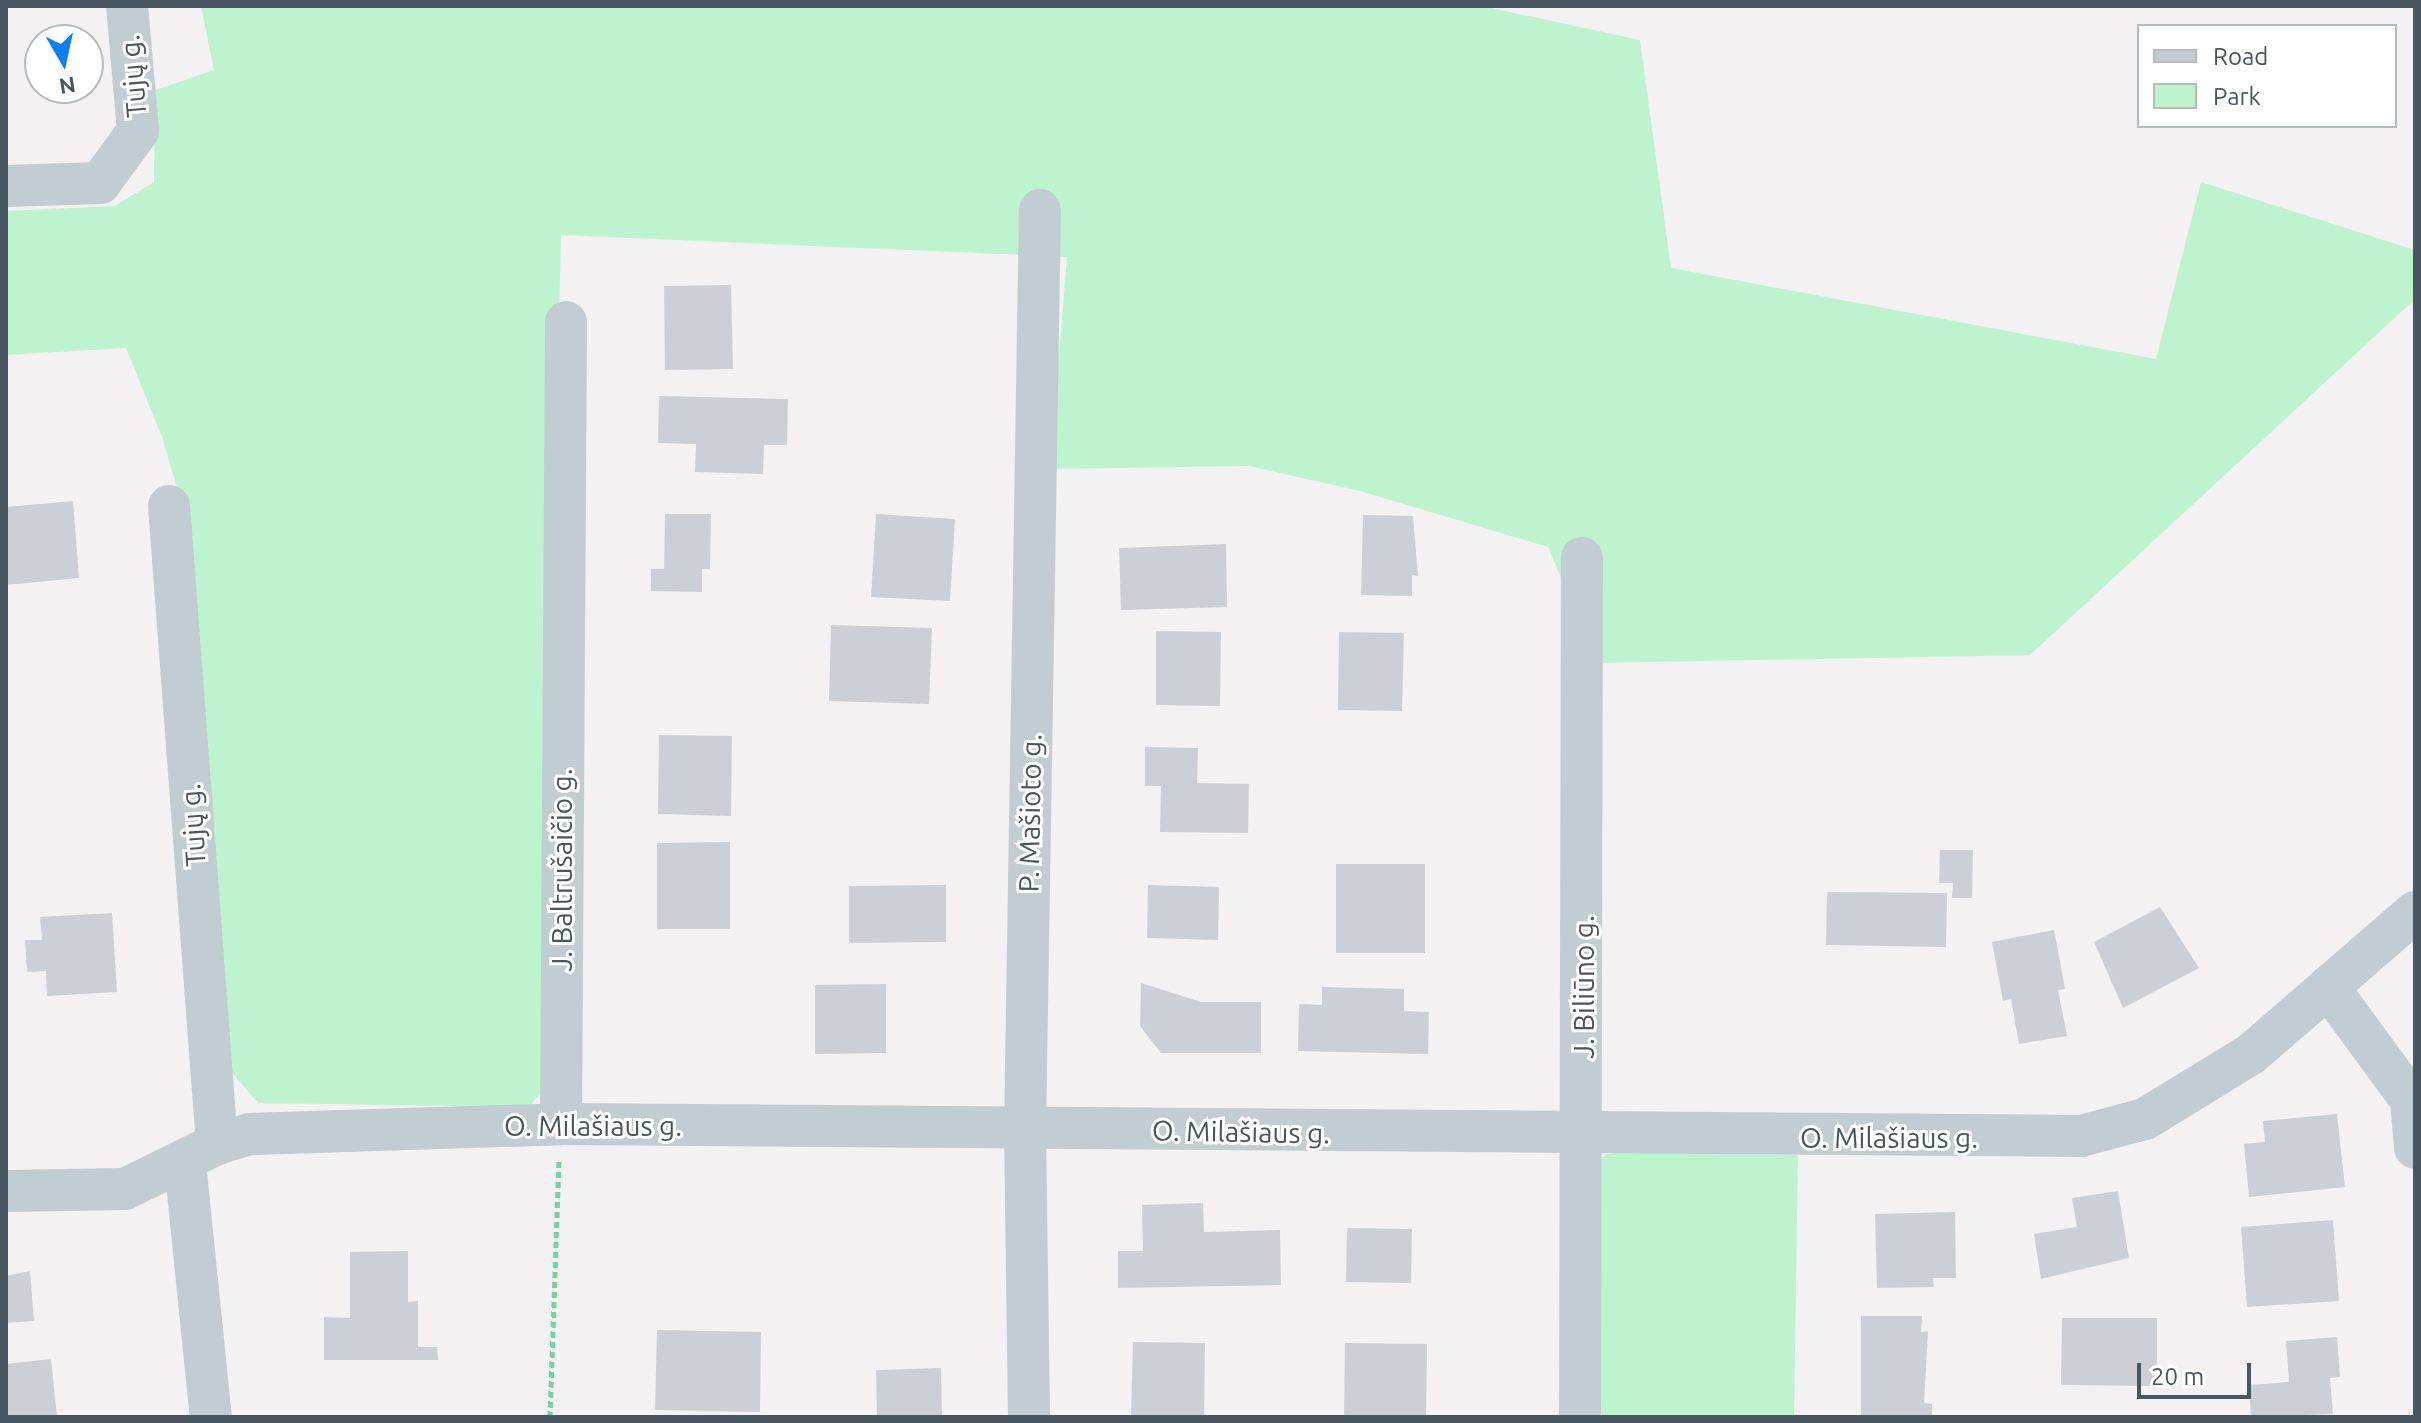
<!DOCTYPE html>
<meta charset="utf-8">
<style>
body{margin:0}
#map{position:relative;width:2421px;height:1423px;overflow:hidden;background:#f3f1f1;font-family:Ubuntu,sans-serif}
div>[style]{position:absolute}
.green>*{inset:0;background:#bdf3ce}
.building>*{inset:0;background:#ccd0d6}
.path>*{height:5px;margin-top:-2.5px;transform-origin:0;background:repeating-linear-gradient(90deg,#72d49e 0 6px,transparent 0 10px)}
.minor>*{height:42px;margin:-21px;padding:0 21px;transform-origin:21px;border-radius:21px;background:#c1ccd3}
span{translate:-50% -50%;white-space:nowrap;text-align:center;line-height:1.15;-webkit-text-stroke:6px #fff;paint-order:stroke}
.street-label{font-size:28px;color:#475660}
.frame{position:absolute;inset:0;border:8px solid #475660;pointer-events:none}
.legend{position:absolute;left:2137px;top:24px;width:260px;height:104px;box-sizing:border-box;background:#fff;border:2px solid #b5bbbf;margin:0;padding:10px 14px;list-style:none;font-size:24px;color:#475660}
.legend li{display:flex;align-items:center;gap:16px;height:40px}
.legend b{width:40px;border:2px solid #b5bbbf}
.north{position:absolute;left:24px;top:24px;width:80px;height:80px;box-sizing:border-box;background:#fff;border:2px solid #b5bbbf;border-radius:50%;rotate:171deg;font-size:22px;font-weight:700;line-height:32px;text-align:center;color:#475660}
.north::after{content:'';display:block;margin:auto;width:28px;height:36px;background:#0c7ff2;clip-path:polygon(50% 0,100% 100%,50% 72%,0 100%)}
.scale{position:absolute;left:2137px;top:1363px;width:114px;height:36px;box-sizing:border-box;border:4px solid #475660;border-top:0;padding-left:10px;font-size:24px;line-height:28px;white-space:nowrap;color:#475660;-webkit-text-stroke:6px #fff;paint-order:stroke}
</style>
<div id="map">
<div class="green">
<i style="clip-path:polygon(201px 6px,1482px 6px,1640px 40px,1671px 268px,2156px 359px,2201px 182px,2415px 250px,2415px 299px,2030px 655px,1597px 663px,1548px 547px,1360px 491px,1249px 466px,1050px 469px,1067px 257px,561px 235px,550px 687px,548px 1084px,529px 1107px,258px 1103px,229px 1069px,180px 497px,162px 437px,126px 348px,6px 355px,6px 211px,115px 206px,154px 182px,155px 90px,214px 70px)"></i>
<i style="clip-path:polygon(1618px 1152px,1798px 1155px,1794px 1417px,1592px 1417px,1593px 1169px,1605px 1155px)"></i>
</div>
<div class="building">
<i style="clip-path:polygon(731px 285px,733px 369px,665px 370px,664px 286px)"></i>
<i style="clip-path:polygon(659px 396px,788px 399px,787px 445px,764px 445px,763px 474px,695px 472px,696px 444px,658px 443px)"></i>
<i style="clip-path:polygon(73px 501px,79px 578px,6px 585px,6px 507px)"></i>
<i style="clip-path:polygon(665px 514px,711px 514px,710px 569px,702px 569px,702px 592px,651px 591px,651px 569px,664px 569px)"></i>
<i style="clip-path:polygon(876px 514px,955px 519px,950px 601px,871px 597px)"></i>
<i style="clip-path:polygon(1363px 515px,1413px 516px,1418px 576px,1412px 575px,1412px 596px,1361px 595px)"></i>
<i style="clip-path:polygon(1226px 544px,1227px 607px,1121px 610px,1119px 548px)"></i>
<i style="clip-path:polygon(831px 625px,932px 628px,929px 704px,829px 701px)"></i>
<i style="clip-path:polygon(1156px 631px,1221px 632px,1220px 706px,1156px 705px)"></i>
<i style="clip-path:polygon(1339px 632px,1404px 633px,1402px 711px,1338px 710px)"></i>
<i style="clip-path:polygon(659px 735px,732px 736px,731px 816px,658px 814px)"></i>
<i style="clip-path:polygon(1145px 747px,1198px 748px,1197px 783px,1249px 784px,1248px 833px,1160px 832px,1161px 786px,1145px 786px)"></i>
<i style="clip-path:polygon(730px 842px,730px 929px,657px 929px,657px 843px)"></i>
<i style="clip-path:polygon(1940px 850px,1973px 850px,1972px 898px,1952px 898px,1953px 883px,1939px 883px)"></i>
<i style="clip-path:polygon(1336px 864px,1425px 864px,1425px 953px,1336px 953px)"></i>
<i style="clip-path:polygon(946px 885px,946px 942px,849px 943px,849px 886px)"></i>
<i style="clip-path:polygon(1148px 885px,1219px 887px,1218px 940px,1147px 938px)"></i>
<i style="clip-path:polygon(1827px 892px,1947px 893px,1946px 947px,1826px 945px)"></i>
<i style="clip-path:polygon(2160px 907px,2199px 968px,2123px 1008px,2094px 942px)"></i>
<i style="clip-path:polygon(112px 913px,117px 992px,47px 996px,46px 971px,27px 972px,25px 940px,42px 940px,40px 917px)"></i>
<i style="clip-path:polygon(2054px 930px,2065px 989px,2058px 990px,2067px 1036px,2019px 1044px,2011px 999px,2003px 1001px,1992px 942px)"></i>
<i style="clip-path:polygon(1141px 983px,1201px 1002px,1261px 1002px,1261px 1053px,1161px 1053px,1140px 1026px)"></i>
<i style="clip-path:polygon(886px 984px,886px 1053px,815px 1054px,815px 985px)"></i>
<i style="clip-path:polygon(1322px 987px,1404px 989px,1404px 1011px,1429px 1012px,1428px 1054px,1298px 1051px,1299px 1004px,1322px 1005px)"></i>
<i style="clip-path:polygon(2337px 1114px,2345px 1187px,2249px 1197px,2244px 1144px,2265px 1142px,2263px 1121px)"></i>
<i style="clip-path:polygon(2118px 1191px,2129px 1258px,2041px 1279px,2034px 1234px,2077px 1227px,2072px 1198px)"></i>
<i style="clip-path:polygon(1203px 1203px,1204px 1232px,1280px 1230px,1281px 1285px,1118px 1288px,1118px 1251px,1143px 1251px,1142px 1205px)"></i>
<i style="clip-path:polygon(1955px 1212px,1956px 1278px,1933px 1278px,1934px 1287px,1877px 1288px,1875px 1214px)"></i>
<i style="clip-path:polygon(2333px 1220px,2339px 1301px,2247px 1307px,2241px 1227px)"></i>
<i style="clip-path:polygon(1347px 1228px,1412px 1229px,1411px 1283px,1346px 1282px)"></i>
<i style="clip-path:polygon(408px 1251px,408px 1302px,418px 1301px,418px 1347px,437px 1347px,438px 1360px,324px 1360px,324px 1317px,350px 1318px,350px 1252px)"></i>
<i style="clip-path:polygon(30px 1271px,34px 1321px,6px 1323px,6px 1276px)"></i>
<i style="clip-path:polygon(1861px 1316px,1922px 1316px,1921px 1332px,1928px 1331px,1924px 1403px,1932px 1404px,1932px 1417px,1861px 1417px)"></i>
<i style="clip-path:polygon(2062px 1318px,2157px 1318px,2157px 1386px,2061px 1385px)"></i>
<i style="clip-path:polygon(657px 1330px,761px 1332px,760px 1412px,655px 1410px)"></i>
<i style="clip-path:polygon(2337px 1337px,2340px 1377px,2330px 1378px,2333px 1414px,2251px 1417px,2249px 1385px,2289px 1382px,2286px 1341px)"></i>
<i style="clip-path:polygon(1133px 1342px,1205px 1343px,1204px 1417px,1131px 1417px)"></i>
<i style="clip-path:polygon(1345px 1343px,1427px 1344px,1426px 1417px,1344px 1417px)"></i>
<i style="clip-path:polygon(51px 1359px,57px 1417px,6px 1417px,6px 1364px)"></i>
<i style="clip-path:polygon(941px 1368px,942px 1417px,877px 1417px,876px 1370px)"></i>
</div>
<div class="path">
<i style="left:550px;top:1417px;width:256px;rotate:-88deg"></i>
</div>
<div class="minor">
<i style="left:6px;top:186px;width:94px;rotate:-1.8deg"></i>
<i style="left:100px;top:183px;width:64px;rotate:-53.8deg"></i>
<i style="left:138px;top:131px;width:125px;rotate:-95deg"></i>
<i style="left:169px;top:506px;width:640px;rotate:85.7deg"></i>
<i style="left:2328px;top:987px;width:140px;rotate:53.7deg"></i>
<i style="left:2411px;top:1100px;width:48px;rotate:85.2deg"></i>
<i style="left:561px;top:1124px;width:802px;rotate:-89.64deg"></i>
<i style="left:185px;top:1163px;width:255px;rotate:84.2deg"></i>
<i style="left:6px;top:1191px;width:119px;rotate:-1deg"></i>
<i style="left:125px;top:1189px;width:102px;rotate:-26.1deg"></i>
<i style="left:217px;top:1144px;width:34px;rotate:-17deg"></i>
<i style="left:250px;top:1134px;width:311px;rotate:-1.8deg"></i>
<i style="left:561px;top:1124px;width:1520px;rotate:0.45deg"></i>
<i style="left:2081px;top:1136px;width:66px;rotate:-14.9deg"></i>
<i style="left:2145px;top:1119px;width:124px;rotate:-31.5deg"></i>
<i style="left:2251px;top:1054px;width:217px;rotate:-40.9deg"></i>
<i style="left:1029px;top:1417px;width:287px;rotate:-90.8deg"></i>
<i style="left:1025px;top:1130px;width:920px;rotate:-89.07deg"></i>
<i style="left:1580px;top:1417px;width:859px;rotate:-89.87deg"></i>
</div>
<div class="street-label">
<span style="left:133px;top:76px;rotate:-95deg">Tujų g.</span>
<span style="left:1030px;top:813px;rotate:-89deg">P. Mašioto g.</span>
<span style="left:193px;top:825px;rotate:-94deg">Tujų g.</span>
<span style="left:562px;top:870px;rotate:-90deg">J. Baltrušaičio g.</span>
<span style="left:1584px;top:987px;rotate:-90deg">J. Biliūno g.</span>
<span style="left:593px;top:1126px">O. Milašiaus g.</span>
<span style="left:1241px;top:1132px;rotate:1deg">O. Milašiaus g.</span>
<span style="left:1889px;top:1138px">O. Milašiaus g.</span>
</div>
<div class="frame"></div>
<ul class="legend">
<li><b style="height:10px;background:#c1ccd3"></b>Road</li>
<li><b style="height:22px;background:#bdf3ce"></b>Park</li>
</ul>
<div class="north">N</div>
<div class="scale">20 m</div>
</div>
